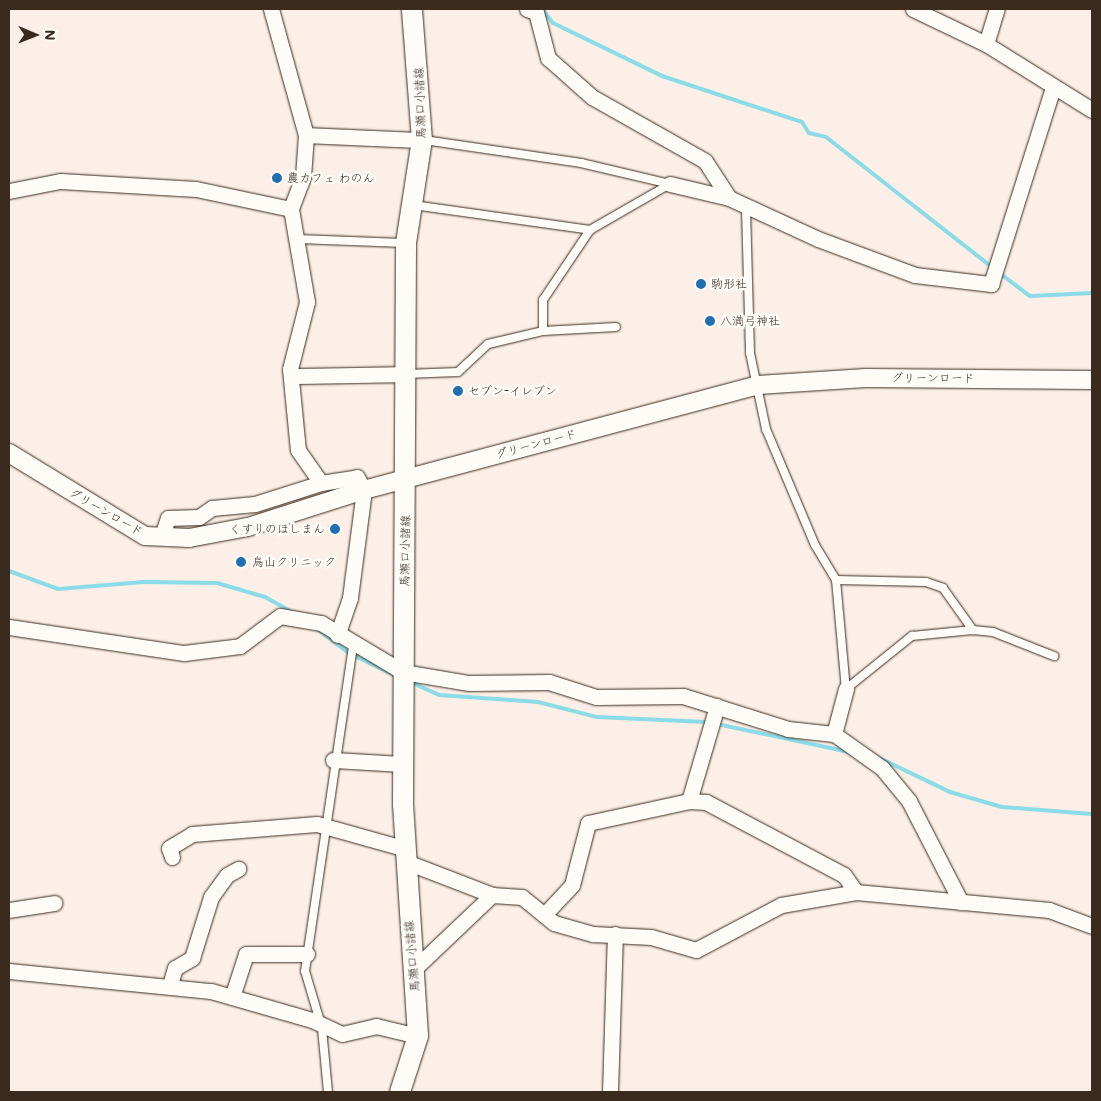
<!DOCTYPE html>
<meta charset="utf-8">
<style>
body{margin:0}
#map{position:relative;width:1101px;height:1101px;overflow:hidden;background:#fbefe7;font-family:Mali,"Klee One",sans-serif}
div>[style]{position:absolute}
.stream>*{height:4px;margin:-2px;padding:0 2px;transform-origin:2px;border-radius:2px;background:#8bdce7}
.roads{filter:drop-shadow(0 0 1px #3b2a1e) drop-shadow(0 0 1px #3b2a1e)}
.service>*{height:8px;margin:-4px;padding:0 4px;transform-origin:4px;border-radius:4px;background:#fdfcf7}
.minor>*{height:15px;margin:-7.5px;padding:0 7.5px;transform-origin:7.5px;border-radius:7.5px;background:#fdfcf7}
.tertiary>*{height:18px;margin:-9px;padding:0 9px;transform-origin:9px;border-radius:9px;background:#fdfcf7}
.secondary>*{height:20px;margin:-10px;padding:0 10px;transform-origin:10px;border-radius:10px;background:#fdfcf7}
.dots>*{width:14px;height:14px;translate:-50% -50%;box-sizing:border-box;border:2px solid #fdfcf7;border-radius:50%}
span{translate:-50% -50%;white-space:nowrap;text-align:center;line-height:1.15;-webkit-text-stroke:5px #fdfcf7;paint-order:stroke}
.street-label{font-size:12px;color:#3b2a1e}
.poi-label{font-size:12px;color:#3b2a1e}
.left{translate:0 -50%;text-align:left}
.right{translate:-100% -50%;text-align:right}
.frame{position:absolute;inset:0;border:10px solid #3b2a1e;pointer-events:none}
.north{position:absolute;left:10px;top:10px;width:50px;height:50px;-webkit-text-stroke:4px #fdfcf7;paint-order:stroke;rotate:91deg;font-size:14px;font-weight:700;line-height:20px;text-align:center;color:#3b2a1e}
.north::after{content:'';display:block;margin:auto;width:18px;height:22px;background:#3b2a1e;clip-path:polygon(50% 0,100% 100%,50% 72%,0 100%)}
</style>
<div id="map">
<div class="stream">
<i style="left:542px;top:9px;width:18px;rotate:52deg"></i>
<i style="left:553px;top:23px;width:121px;rotate:25.9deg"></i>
<i style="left:662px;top:76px;width:147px;rotate:18.2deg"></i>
<i style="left:802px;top:122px;width:13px;rotate:58deg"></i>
<i style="left:809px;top:133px;width:17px;rotate:13deg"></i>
<i style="left:826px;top:137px;width:212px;rotate:38.1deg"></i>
<i style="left:998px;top:272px;width:40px;rotate:37deg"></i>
<i style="left:1030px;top:296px;width:62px;rotate:-2.8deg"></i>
<i style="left:9px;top:571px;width:52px;rotate:20.2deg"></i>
<i style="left:58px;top:589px;width:86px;rotate:-4.7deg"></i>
<i style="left:144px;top:582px;width:73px;rotate:0.8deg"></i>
<i style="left:217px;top:583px;width:50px;rotate:16.3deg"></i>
<i style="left:265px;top:597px;width:31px;rotate:29deg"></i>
<i style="left:317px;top:629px;width:40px;rotate:37deg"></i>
<i style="left:349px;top:653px;width:55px;rotate:26.1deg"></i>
<i style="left:410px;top:682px;width:32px;rotate:24deg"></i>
<i style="left:439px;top:695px;width:99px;rotate:4deg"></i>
<i style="left:538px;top:702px;width:61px;rotate:14.3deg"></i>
<i style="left:597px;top:717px;width:110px;rotate:2.6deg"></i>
<i style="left:717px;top:724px;width:135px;rotate:12deg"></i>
<i style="left:871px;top:754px;width:88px;rotate:25.7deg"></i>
<i style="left:950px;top:792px;width:54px;rotate:16.1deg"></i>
<i style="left:1002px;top:807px;width:90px;rotate:4.4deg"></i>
</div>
<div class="roads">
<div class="service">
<i style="left:424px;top:140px;width:159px;rotate:8.3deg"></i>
<i style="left:581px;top:163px;width:91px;rotate:13.3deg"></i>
<i style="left:413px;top:205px;width:179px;rotate:8deg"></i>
<i style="left:746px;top:209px;width:144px;rotate:88.4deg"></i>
<i style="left:750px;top:353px;width:78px;rotate:78.1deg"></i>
<i style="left:766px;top:429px;width:126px;rotate:67.1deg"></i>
<i style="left:815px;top:545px;width:41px;rotate:59deg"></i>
<i style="left:836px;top:580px;width:90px;rotate:1.3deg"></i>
<i style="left:926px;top:582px;width:18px;rotate:19deg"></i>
<i style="left:943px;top:588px;width:52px;rotate:54.5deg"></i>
<i style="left:295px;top:239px;width:111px;rotate:2.1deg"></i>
<i style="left:543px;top:331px;width:31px;rotate:-90deg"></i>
<i style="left:543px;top:300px;width:84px;rotate:-56.1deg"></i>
<i style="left:590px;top:230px;width:92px;rotate:-29.9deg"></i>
<i style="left:406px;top:374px;width:52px;rotate:-2.2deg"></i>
<i style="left:458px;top:372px;width:41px;rotate:-43deg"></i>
<i style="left:488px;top:344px;width:57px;rotate:-13.3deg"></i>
<i style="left:543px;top:331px;width:73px;rotate:-3.1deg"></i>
<i style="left:836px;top:580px;width:109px;rotate:84.8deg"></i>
<i style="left:846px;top:689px;width:85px;rotate:-38.8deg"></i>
<i style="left:912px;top:636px;width:61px;rotate:-5.6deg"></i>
<i style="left:973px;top:630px;width:20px;rotate:6deg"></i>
<i style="left:993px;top:632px;width:66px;rotate:21.5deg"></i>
<i style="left:328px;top:1092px;width:64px;rotate:-95.4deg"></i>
<i style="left:322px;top:1028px;width:59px;rotate:-106.6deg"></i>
<i style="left:305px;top:971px;width:330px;rotate:-81.6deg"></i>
</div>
<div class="minor">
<i style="left:271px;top:9px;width:131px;rotate:74.5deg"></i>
<i style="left:306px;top:135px;width:42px;rotate:94.1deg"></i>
<i style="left:303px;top:177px;width:34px;rotate:111deg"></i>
<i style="left:291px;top:209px;width:94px;rotate:80.2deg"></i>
<i style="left:307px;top:302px;width:69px;rotate:104.2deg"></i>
<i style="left:290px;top:369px;width:81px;rotate:84.4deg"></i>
<i style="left:298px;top:450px;width:40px;rotate:55.1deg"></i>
<i style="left:321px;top:483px;width:36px;rotate:-9deg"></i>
<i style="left:357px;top:477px;width:15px;rotate:62deg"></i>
<i style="left:364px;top:490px;width:109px;rotate:97.4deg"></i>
<i style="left:350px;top:598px;width:39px;rotate:109deg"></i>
<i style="left:527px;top:9px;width:9px;rotate:18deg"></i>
<i style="left:536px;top:12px;width:48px;rotate:75.4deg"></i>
<i style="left:548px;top:58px;width:59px;rotate:41.6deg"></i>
<i style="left:592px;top:97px;width:130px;rotate:29.5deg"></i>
<i style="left:705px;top:161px;width:44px;rotate:57deg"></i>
<i style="left:913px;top:9px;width:81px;rotate:25.6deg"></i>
<i style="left:986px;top:44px;width:125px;rotate:31.9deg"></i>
<i style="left:986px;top:44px;width:37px;rotate:-73deg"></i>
<i style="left:306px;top:135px;width:116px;rotate:2.5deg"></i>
<i style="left:670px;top:184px;width:61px;rotate:13.3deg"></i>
<i style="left:729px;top:198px;width:98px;rotate:24.7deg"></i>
<i style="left:818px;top:239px;width:103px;rotate:20.4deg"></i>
<i style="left:915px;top:275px;width:77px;rotate:6.8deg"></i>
<i style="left:991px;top:284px;width:207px;rotate:-72.5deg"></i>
<i style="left:9px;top:191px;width:52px;rotate:-11.1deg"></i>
<i style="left:60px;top:181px;width:136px;rotate:3.4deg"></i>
<i style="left:196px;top:189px;width:97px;rotate:11.9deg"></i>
<i style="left:292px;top:376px;width:112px;rotate:-1deg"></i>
<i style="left:162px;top:536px;width:19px;rotate:-72deg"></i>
<i style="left:168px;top:518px;width:31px;rotate:-2deg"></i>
<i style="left:199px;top:517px;width:16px;rotate:-35deg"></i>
<i style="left:212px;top:508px;width:43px;rotate:-5.3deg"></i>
<i style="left:255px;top:504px;width:69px;rotate:-17.7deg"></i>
<i style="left:9px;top:627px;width:177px;rotate:8.5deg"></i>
<i style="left:184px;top:653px;width:56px;rotate:-7.1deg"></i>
<i style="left:240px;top:646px;width:50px;rotate:-36.9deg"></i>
<i style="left:280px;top:616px;width:42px;rotate:9.7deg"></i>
<i style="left:321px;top:623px;width:96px;rotate:30.9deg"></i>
<i style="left:403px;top:672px;width:67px;rotate:9.5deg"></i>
<i style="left:469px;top:683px;width:80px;rotate:-0.7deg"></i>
<i style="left:549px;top:682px;width:49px;rotate:17.7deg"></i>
<i style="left:596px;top:697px;width:87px;rotate:-0.7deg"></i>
<i style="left:683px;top:696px;width:110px;rotate:17.4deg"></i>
<i style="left:788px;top:729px;width:46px;rotate:6.2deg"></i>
<i style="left:834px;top:734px;width:59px;rotate:35.3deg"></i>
<i style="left:882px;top:768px;width:43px;rotate:50.7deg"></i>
<i style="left:909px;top:801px;width:114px;rotate:62.8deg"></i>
<i style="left:834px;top:734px;width:47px;rotate:-75.1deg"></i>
<i style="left:333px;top:760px;width:70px;rotate:3.3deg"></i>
<i style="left:689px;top:801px;width:99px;rotate:-73.6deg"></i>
<i style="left:172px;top:857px;width:9px;rotate:-108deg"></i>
<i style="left:169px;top:848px;width:27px;rotate:-31deg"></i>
<i style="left:192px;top:834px;width:125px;rotate:-4.6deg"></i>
<i style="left:317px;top:824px;width:89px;rotate:15.6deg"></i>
<i style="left:404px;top:861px;width:94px;rotate:21.1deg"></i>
<i style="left:492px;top:895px;width:30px;rotate:4deg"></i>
<i style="left:522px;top:897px;width:41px;rotate:39.1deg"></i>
<i style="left:554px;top:923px;width:41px;rotate:15.8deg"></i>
<i style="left:593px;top:934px;width:58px;rotate:3deg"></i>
<i style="left:651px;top:937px;width:47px;rotate:16.1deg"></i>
<i style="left:696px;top:950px;width:96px;rotate:-27.9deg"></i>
<i style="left:781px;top:905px;width:76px;rotate:-9.8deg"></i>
<i style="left:856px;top:892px;width:194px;rotate:5.3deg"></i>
<i style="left:1049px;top:910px;width:46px;rotate:20.4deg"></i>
<i style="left:9px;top:910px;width:46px;rotate:-8.8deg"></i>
<i style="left:544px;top:915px;width:41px;rotate:-47deg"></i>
<i style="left:572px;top:885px;width:64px;rotate:-75.5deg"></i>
<i style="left:588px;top:823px;width:103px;rotate:-12.3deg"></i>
<i style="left:689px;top:801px;width:17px;rotate:3deg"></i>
<i style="left:706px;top:802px;width:156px;rotate:27.9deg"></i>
<i style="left:844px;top:875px;width:21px;rotate:55deg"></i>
<i style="left:414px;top:969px;width:108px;rotate:-43.5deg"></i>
<i style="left:9px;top:971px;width:203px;rotate:5.7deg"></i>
<i style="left:211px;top:991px;width:105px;rotate:16deg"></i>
<i style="left:312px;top:1020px;width:33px;rotate:25deg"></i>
<i style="left:342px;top:1034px;width:35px;rotate:-13deg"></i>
<i style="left:376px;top:1026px;width:43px;rotate:13.4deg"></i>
<i style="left:170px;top:985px;width:18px;rotate:-74deg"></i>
<i style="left:175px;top:968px;width:20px;rotate:-30deg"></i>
<i style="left:192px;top:958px;width:64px;rotate:-72.7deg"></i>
<i style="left:211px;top:897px;width:27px;rotate:-54deg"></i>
<i style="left:227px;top:875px;width:13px;rotate:-29deg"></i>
<i style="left:232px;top:997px;width:45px;rotate:-72deg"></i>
<i style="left:246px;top:954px;width:61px"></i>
<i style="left:610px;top:1092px;width:158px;rotate:-88.2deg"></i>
</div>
<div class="tertiary">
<i style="left:9px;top:453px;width:159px;rotate:31.4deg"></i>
<i style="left:145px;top:536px;width:44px;rotate:2.6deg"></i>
<i style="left:189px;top:538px;width:60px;rotate:-10.6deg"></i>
<i style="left:248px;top:527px;width:122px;rotate:-17.7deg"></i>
<i style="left:364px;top:490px;width:408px;rotate:-14.9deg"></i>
<i style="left:758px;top:385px;width:108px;rotate:-3.7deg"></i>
<i style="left:866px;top:378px;width:226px;rotate:0.5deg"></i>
</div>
<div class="secondary">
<i style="left:400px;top:1092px;width:59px;rotate:-72.2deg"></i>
<i style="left:418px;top:1036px;width:232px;rotate:-93.7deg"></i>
<i style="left:403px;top:804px;width:561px;rotate:-89.69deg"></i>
<i style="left:406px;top:243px;width:104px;rotate:-81.2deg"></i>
<i style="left:422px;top:140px;width:131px;rotate:-94.4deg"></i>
</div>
</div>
<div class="dots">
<i style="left:277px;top:178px;background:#1f6fb2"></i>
<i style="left:701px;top:284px;background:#1f6fb2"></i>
<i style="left:710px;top:321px;background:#1f6fb2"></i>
<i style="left:458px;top:391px;background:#1f6fb2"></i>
<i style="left:335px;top:529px;background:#1f6fb2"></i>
<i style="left:241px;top:562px;background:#1f6fb2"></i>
</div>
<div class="street-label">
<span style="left:420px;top:103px;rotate:-92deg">馬瀬口小諸線</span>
<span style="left:933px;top:378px">グリーンロード</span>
<span style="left:536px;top:444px;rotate:-15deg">グリーンロード</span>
<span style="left:106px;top:512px;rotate:30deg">グリーンロード</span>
<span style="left:405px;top:551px;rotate:-89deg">馬瀬口小諸線</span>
<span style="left:412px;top:956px;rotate:-95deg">馬瀬口小諸線</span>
</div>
<div class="poi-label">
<span class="left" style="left:287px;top:178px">農カフェ わのん</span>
<span class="left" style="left:711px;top:284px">駒形社</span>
<span class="left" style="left:720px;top:321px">八満弓神社</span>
<span class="left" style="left:468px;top:391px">セブン-イレブン</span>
<span class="right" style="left:325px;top:529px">くすりのほしまん</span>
<span class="left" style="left:252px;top:562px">烏山クリニック</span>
</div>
<div class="frame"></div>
<div class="north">N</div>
</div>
